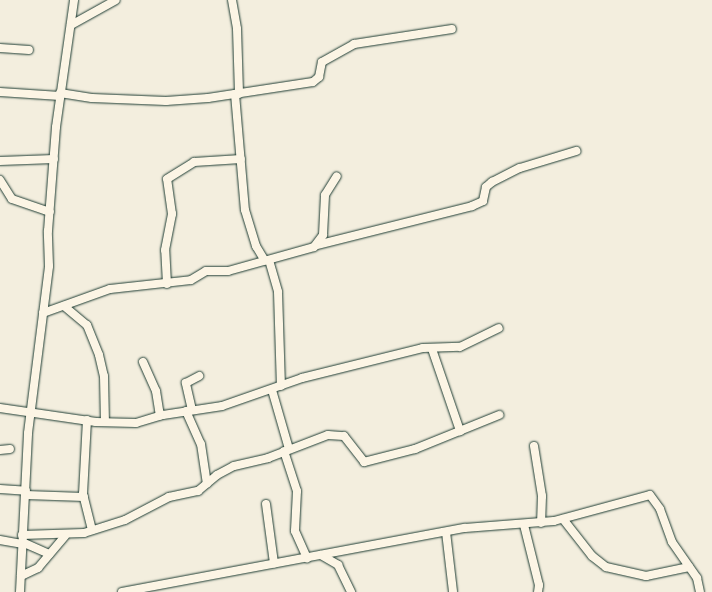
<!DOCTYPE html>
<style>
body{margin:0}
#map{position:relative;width:712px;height:592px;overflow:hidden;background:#f3eede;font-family:Mynerve,sans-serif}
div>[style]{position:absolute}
.roads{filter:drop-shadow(0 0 1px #1f3d34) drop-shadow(0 0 1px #1f3d34)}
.street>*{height:8px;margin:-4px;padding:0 4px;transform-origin:4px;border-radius:4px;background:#fcf5e5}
span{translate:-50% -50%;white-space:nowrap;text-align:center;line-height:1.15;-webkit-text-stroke:4px #fcf5e5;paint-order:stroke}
</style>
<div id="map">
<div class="roads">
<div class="street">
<i style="left:232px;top:0;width:29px;rotate:80deg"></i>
<i style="left:237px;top:29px;width:65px;rotate:88.2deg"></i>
<i style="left:71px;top:25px;width:51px;rotate:-29.1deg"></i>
<i style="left:0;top:48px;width:29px;rotate:4deg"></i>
<i style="left:0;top:92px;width:60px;rotate:3.8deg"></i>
<i style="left:60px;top:93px;width:32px;rotate:9deg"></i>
<i style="left:92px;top:98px;width:74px;rotate:2.3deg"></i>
<i style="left:166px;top:101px;width:42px;rotate:-4.1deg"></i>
<i style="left:208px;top:98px;width:106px;rotate:-8.7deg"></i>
<i style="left:313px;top:82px;width:8px;rotate:-40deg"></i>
<i style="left:319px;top:77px;width:15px;rotate:-79deg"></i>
<i style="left:322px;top:62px;width:37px;rotate:-29deg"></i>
<i style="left:354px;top:44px;width:99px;rotate:-8.7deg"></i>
<i style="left:235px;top:94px;width:116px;rotate:85.1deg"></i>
<i style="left:245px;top:210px;width:38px;rotate:73deg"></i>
<i style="left:256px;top:246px;width:17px;rotate:59deg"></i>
<i style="left:0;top:161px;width:54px;rotate:-2.1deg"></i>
<i style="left:0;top:180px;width:22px;rotate:58deg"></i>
<i style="left:12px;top:199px;width:40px;rotate:18.9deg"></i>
<i style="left:317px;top:245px;width:160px;rotate:-14.1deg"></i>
<i style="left:472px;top:206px;width:12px;rotate:-24deg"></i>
<i style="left:483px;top:201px;width:14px;rotate:-78deg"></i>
<i style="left:486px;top:187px;width:8px;rotate:-40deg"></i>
<i style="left:492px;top:182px;width:31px;rotate:-27deg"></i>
<i style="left:520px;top:168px;width:59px;rotate:-16.9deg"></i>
<i style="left:269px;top:260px;width:33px;rotate:74deg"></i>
<i style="left:278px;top:292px;width:94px;rotate:88.2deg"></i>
<i style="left:167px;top:284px;width:34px;rotate:-93deg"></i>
<i style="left:165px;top:250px;width:37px;rotate:-79deg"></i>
<i style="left:172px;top:214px;width:35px;rotate:-98deg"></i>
<i style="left:167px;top:179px;width:32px;rotate:-32deg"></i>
<i style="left:194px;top:162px;width:47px;rotate:-3.7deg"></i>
<i style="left:64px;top:306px;width:30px;rotate:40deg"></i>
<i style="left:87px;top:325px;width:32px;rotate:68deg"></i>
<i style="left:99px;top:355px;width:22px;rotate:77deg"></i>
<i style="left:104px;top:376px;width:46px;rotate:88.8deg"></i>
<i style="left:43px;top:313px;width:71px;rotate:-19.7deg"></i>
<i style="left:110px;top:289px;width:81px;rotate:-6.3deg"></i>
<i style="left:191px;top:280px;width:17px;rotate:-31deg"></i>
<i style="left:206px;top:271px;width:22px"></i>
<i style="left:228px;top:271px;width:89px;rotate:-15.6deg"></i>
<i style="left:314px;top:247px;width:15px;rotate:-53deg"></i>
<i style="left:323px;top:235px;width:40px;rotate:-87.1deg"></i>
<i style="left:325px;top:195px;width:22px;rotate:-58deg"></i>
<i style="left:432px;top:349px;width:87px;rotate:71.1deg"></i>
<i style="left:143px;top:362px;width:32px;rotate:66deg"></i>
<i style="left:156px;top:391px;width:25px;rotate:81deg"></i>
<i style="left:272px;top:390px;width:61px;rotate:73.9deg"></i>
<i style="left:0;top:408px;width:97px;rotate:8.3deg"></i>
<i style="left:96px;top:422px;width:40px;rotate:1.4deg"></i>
<i style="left:136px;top:423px;width:28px;rotate:-17deg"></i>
<i style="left:163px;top:415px;width:60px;rotate:-8.7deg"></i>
<i style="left:222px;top:406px;width:85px;rotate:-19.3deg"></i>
<i style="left:302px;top:378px;width:125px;rotate:-13.9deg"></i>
<i style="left:423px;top:348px;width:37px;rotate:-2deg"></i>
<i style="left:460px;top:347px;width:43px;rotate:-26deg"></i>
<i style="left:192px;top:410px;width:28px;rotate:-103deg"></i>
<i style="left:186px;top:383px;width:15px;rotate:-28deg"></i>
<i style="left:186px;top:411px;width:36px;rotate:66deg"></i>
<i style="left:201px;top:444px;width:40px;rotate:81.5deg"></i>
<i style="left:87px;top:420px;width:74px;rotate:93.1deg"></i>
<i style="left:83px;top:494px;width:37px;rotate:76deg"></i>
<i style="left:534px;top:446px;width:51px;rotate:80.9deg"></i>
<i style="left:542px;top:496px;width:27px;rotate:92deg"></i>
<i style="left:0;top:450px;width:10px;rotate:-6deg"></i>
<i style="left:284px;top:451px;width:42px;rotate:72deg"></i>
<i style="left:297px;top:491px;width:40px;rotate:92.9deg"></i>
<i style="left:295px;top:531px;width:30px;rotate:66deg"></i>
<i style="left:0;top:489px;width:26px;rotate:4deg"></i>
<i style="left:26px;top:495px;width:58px;rotate:2deg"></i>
<i style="left:266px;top:504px;width:60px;rotate:82.3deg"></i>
<i style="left:563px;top:519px;width:47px;rotate:51.9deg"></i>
<i style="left:592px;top:556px;width:18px;rotate:38deg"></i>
<i style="left:606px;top:567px;width:41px;rotate:12.7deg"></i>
<i style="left:646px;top:576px;width:44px;rotate:-11.8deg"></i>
<i style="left:524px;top:525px;width:62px;rotate:76deg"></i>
<i style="left:539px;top:585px;width:7px;rotate:98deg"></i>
<i style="left:446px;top:532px;width:60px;rotate:83.3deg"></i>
<i style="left:22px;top:535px;width:62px;rotate:-1.8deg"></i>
<i style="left:84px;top:533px;width:43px;rotate:-17.6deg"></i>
<i style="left:125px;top:520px;width:50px;rotate:-27.6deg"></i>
<i style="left:169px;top:497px;width:30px;rotate:-12deg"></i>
<i style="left:198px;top:491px;width:25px;rotate:-40deg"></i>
<i style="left:217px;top:475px;width:19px;rotate:-28deg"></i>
<i style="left:234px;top:466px;width:35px;rotate:-13deg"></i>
<i style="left:268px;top:458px;width:64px;rotate:-21deg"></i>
<i style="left:328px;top:435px;width:16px;rotate:4deg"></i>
<i style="left:344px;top:436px;width:33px;rotate:52deg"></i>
<i style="left:364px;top:462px;width:53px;rotate:-14.3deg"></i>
<i style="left:415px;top:449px;width:91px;rotate:-22deg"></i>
<i style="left:0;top:540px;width:22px;rotate:10deg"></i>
<i style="left:22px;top:542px;width:30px;rotate:24deg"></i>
<i style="left:321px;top:555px;width:20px;rotate:30deg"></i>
<i style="left:338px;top:565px;width:30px;rotate:64deg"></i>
<i style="left:21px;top:576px;width:19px;rotate:-25deg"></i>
<i style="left:38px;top:568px;width:42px;rotate:-49.8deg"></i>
<i style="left:20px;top:592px;width:159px;rotate:-87.1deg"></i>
<i style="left:28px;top:433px;width:168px;rotate:-82.8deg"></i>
<i style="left:49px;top:266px;width:35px;rotate:-92deg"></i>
<i style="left:48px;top:231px;width:104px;rotate:-85.6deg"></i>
<i style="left:56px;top:127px;width:128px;rotate:-81.9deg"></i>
<i style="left:122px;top:592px;width:349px;rotate:-10.6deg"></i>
<i style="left:465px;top:528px;width:89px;rotate:-4.5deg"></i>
<i style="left:554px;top:521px;width:99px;rotate:-15.2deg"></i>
<i style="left:650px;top:495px;width:17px;rotate:54deg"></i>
<i style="left:660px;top:509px;width:35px;rotate:70deg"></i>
<i style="left:672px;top:542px;width:44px;rotate:55.2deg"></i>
<i style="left:697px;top:578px;width:14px;rotate:78deg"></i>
</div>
</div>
</div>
